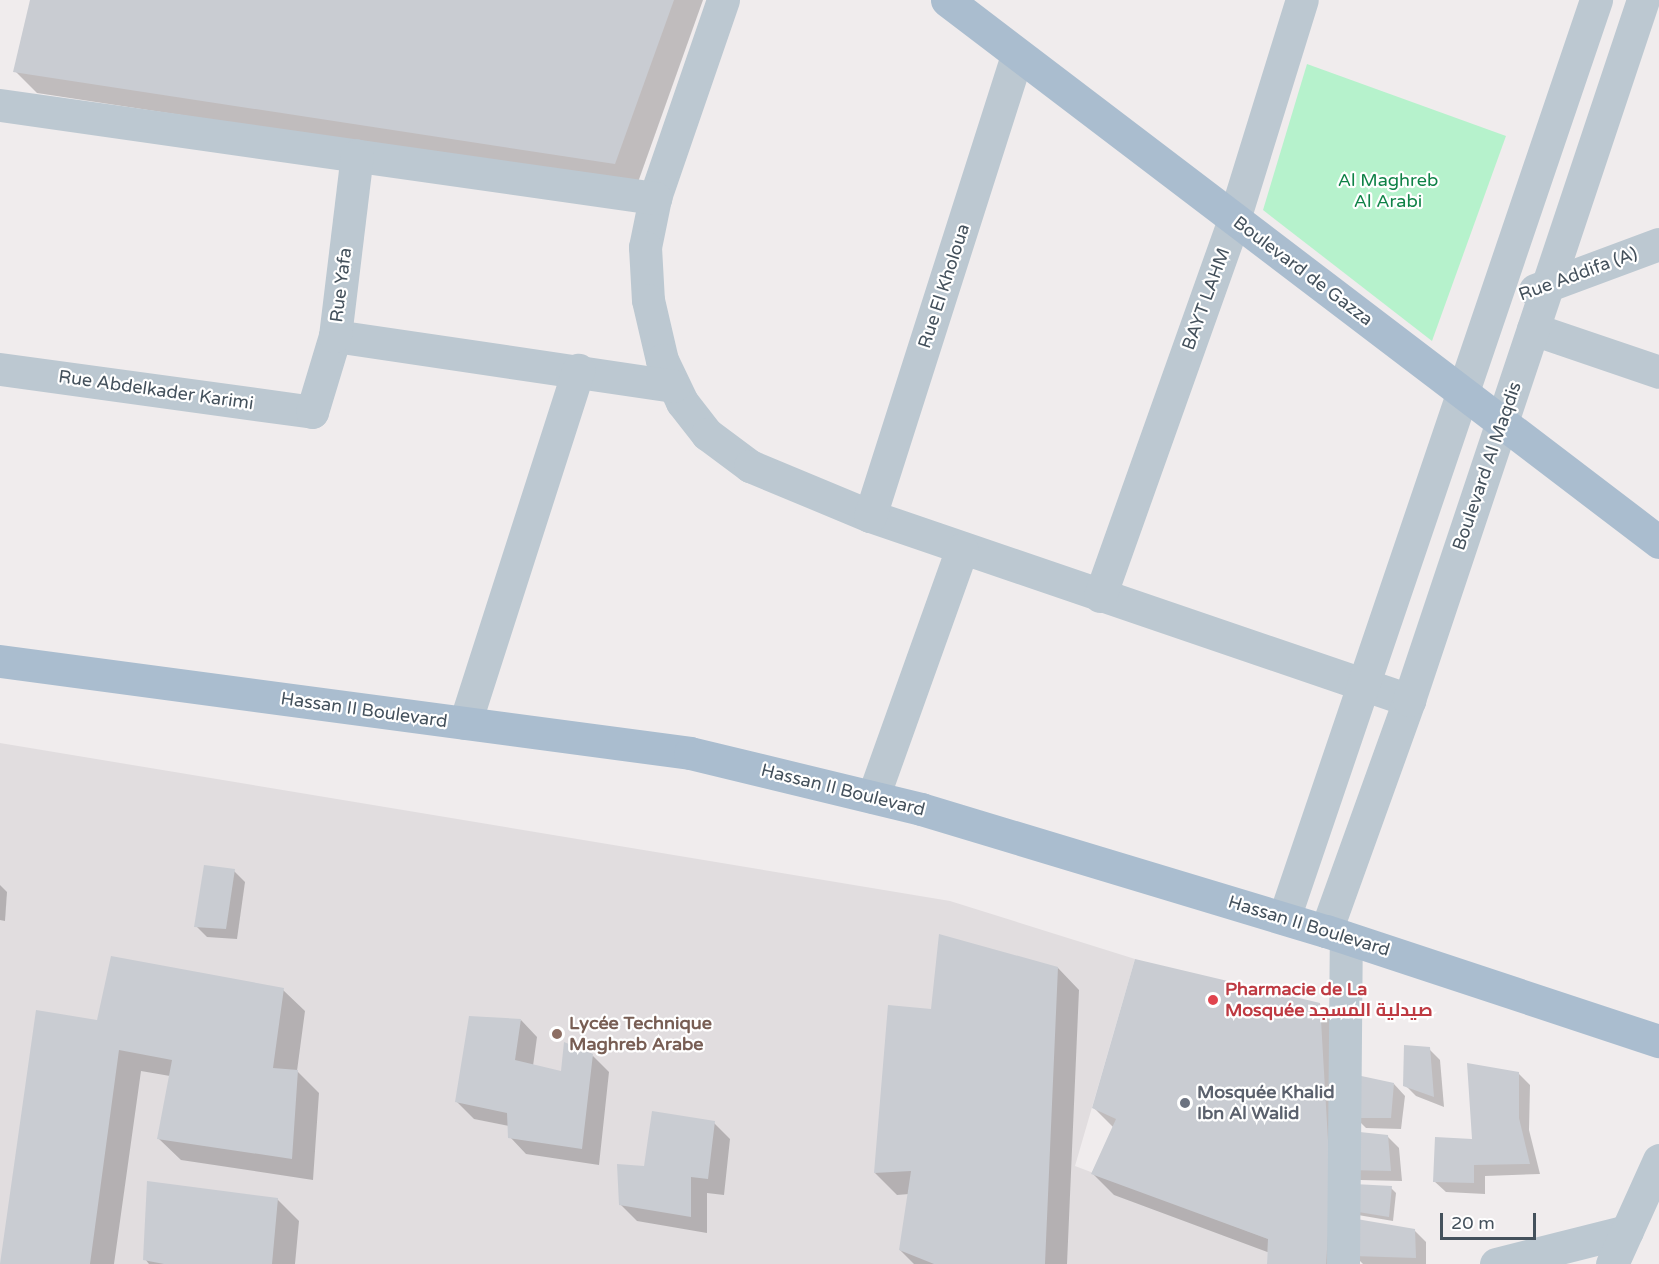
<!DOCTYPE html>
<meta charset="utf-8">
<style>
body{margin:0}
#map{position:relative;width:1659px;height:1264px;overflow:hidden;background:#f0eced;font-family:"Varela Round",Cairo,sans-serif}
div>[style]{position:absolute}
.education>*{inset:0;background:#e1dddf}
.green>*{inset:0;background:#b6f2cc}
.shadow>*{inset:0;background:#0003}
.building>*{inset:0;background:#c9ccd2}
.minor>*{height:33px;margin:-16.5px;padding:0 16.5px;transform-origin:16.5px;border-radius:16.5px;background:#bcc8d1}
.major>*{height:33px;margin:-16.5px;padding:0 16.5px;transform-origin:16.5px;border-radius:16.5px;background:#aabdcf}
.dots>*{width:16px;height:16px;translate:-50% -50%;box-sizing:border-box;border:3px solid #fff;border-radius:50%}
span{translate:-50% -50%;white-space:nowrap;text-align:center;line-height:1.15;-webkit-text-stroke:4.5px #fff;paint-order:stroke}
.park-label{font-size:18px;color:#0f8247}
.street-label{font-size:18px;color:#44515c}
.health-label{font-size:18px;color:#be3a42;font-weight:700}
.left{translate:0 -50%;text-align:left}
.education-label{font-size:18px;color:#785e54;font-weight:700}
.worship-label{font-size:18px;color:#5b616d;font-weight:700}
.scale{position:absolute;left:1440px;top:1213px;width:96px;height:27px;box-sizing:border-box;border:3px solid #44515c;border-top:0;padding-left:8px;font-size:18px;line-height:21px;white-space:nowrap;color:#44515c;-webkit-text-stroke:4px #fff;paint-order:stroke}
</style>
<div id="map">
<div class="education">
<i style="clip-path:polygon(0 743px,950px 901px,1135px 959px,1075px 1166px,1268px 1239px,1267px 1264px,0 1264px)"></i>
</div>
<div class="green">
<i style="clip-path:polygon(1307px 64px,1506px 136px,1432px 341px,1263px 210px)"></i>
</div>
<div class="shadow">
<i style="clip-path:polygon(32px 0,703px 0,637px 185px,37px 93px,15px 71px)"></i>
<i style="clip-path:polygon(234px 871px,245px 882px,237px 939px,207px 937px,196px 926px)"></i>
<i style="clip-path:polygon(0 885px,7px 892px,5px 921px,0 920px)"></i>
<i style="clip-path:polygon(1058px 968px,1079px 990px,1067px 1264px,914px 1264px,900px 1250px,909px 1194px,897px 1195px,875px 1173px,932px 1011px)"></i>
<i style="clip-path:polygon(283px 990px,305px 1011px,297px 1071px,319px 1093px,313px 1180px,181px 1160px,159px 1139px,170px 1076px,141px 1071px,114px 1264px,1px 1264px,98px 1021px)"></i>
<i style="clip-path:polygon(1319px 1004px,1341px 1026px,1338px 1264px,1269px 1264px,1270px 1253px,1114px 1195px,1092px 1173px,1114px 1128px,1094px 1108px)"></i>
<i style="clip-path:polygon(521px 1020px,537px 1037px,533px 1066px,562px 1073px,593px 1056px,609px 1072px,599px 1165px,526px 1154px,510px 1137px,509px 1126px,474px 1119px,457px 1102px)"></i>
<i style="clip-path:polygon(1429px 1049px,1440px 1060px,1444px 1107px,1416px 1096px,1405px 1085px)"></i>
<i style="clip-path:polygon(1518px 1073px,1530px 1085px,1529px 1130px,1540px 1174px,1485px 1176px,1485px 1194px,1446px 1192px,1434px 1181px,1474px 1141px)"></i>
<i style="clip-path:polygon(1394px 1084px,1405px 1096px,1401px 1129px,1366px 1128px,1355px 1117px)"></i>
<i style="clip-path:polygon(714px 1123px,730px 1139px,724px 1195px,707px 1193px,707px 1233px,637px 1221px,620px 1204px,645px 1168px)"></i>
<i style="clip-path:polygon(1388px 1137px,1399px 1148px,1402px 1181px,1360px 1180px,1349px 1169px)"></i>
<i style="clip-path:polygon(1391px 1188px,1396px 1193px,1393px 1221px,1358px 1215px,1353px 1210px)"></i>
<i style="clip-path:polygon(277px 1199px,299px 1221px,295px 1264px,149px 1264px,145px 1259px)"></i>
<i style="clip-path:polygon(1415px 1231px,1426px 1242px,1426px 1264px,1363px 1264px,1354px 1255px)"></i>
</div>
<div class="building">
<i style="clip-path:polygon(30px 0,674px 0,615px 164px,13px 72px)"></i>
<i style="clip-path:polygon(204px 865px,235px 869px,226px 929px,194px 927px)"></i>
<i style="clip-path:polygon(939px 934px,1058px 967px,1045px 1264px,934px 1264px,899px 1250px,911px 1171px,874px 1173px,888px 1005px,931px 1009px)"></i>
<i style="clip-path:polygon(111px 956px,284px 988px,273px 1068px,298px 1070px,292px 1159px,157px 1139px,172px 1060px,119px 1050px,90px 1264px,0 1264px,36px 1010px,97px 1020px)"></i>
<i style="clip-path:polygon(1135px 959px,1320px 1003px,1331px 1192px,1326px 1264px,1267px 1264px,1268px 1239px,1091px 1174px,1116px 1119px,1092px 1108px)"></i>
<i style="clip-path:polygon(469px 1016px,521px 1019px,515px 1060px,561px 1071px,564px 1042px,593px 1054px,582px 1149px,508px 1138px,507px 1113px,455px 1102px)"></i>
<i style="clip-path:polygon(1404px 1045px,1430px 1047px,1434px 1097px,1403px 1086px)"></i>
<i style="clip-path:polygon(1467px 1063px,1519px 1072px,1519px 1118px,1530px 1164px,1474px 1165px,1474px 1183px,1433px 1182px,1435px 1137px,1472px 1139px)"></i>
<i style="clip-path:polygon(1352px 1074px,1394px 1083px,1391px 1118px,1354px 1118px)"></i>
<i style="clip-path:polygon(652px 1111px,715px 1121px,708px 1179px,691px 1177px,691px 1217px,619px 1205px,617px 1164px,644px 1166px)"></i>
<i style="clip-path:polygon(1350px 1131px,1388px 1135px,1391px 1171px,1347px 1170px)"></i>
<i style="clip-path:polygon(147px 1181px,278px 1198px,272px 1264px,164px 1264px,143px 1260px)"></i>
<i style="clip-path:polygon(1354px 1184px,1392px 1186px,1389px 1217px,1352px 1211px)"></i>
<i style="clip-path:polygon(1345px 1217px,1415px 1229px,1416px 1258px,1353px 1256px)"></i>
</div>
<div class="minor">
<i style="left:723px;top:0;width:209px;rotate:109deg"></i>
<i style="left:655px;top:198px;width:50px;rotate:101.5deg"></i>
<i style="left:645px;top:247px;width:53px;rotate:86.8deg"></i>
<i style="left:648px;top:300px;width:62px;rotate:76.9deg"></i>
<i style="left:662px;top:360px;width:47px;rotate:64.5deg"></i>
<i style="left:682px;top:402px;width:41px;rotate:52deg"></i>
<i style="left:707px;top:434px;width:54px;rotate:36.7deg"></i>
<i style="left:750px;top:466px;width:130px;rotate:22.6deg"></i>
<i style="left:870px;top:516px;width:570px;rotate:18.85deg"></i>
<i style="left:0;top:105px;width:662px;rotate:8.08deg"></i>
<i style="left:1535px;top:290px;width:132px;rotate:-20.4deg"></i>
<i style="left:1533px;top:329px;width:133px;rotate:18.8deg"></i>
<i style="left:335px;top:336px;width:342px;rotate:8.4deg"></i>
<i style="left:0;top:369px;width:315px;rotate:7.8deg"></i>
<i style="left:312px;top:412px;width:79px;rotate:-73.2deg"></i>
<i style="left:335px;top:336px;width:182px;rotate:-83.1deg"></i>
<i style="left:870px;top:516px;width:484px;rotate:-72.3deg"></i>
<i style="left:1100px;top:596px;width:400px;rotate:-70.4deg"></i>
<i style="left:1234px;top:219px;width:229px;rotate:-72.8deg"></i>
<i style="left:465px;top:723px;width:371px;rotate:-72.2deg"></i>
<i style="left:873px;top:797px;width:263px;rotate:-70.3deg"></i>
<i style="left:1284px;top:918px;width:970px;rotate:-71.23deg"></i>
<i style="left:1326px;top:931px;width:245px;rotate:-70.2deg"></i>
<i style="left:1409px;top:700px;width:738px;rotate:-71.52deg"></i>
<i style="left:1343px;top:1264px;width:326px;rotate:-89.5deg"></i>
<i style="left:1496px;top:1264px;width:135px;rotate:-14.1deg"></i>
<i style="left:1612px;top:1264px;width:114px;rotate:-65.7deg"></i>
</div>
<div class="major">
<i style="left:947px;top:0;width:895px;rotate:37.28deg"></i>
<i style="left:0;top:661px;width:696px;rotate:7.59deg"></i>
<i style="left:690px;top:753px;width:238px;rotate:13.6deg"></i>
<i style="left:921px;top:809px;width:423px;rotate:16.8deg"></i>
<i style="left:1326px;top:931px;width:351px;rotate:18.3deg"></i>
</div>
<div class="dots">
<i style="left:1213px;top:1000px;background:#e0444e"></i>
<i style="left:557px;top:1034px;background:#8d6e63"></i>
<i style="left:1185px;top:1103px;background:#6b7280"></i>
</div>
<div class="park-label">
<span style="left:1388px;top:191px">Al Maghreb<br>Al Arabi</span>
</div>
<div class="street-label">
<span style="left:1303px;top:271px;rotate:37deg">Boulevard de Gazza</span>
<span style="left:1578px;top:274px;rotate:-20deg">Rue Addifa (A)</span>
<span style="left:341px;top:285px;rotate:-83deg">Rue Yafa</span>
<span style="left:944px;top:286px;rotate:-72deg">Rue El Kholoua</span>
<span style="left:1206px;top:299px;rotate:-70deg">BAYT LAHM</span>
<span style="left:156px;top:390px;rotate:8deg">Rue Abdelkader Karimi</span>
<span style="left:1487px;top:466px;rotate:-71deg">Boulevard Al Maqdis</span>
<span style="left:364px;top:710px;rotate:8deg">Hassan II Boulevard</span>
<span style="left:843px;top:790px;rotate:14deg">Hassan II Boulevard</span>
<span style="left:1309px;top:926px;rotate:17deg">Hassan II Boulevard</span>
</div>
<div class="health-label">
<span class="left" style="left:1225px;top:1000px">Pharmacie de La<br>Mosquée صيدلية المسجد</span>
</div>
<div class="education-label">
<span class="left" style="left:569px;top:1034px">Lycée Technique<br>Maghreb Arabe</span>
</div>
<div class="worship-label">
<span class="left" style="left:1197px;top:1103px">Mosquée Khalid<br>Ibn Al Walid</span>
</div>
<div class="scale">20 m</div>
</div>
